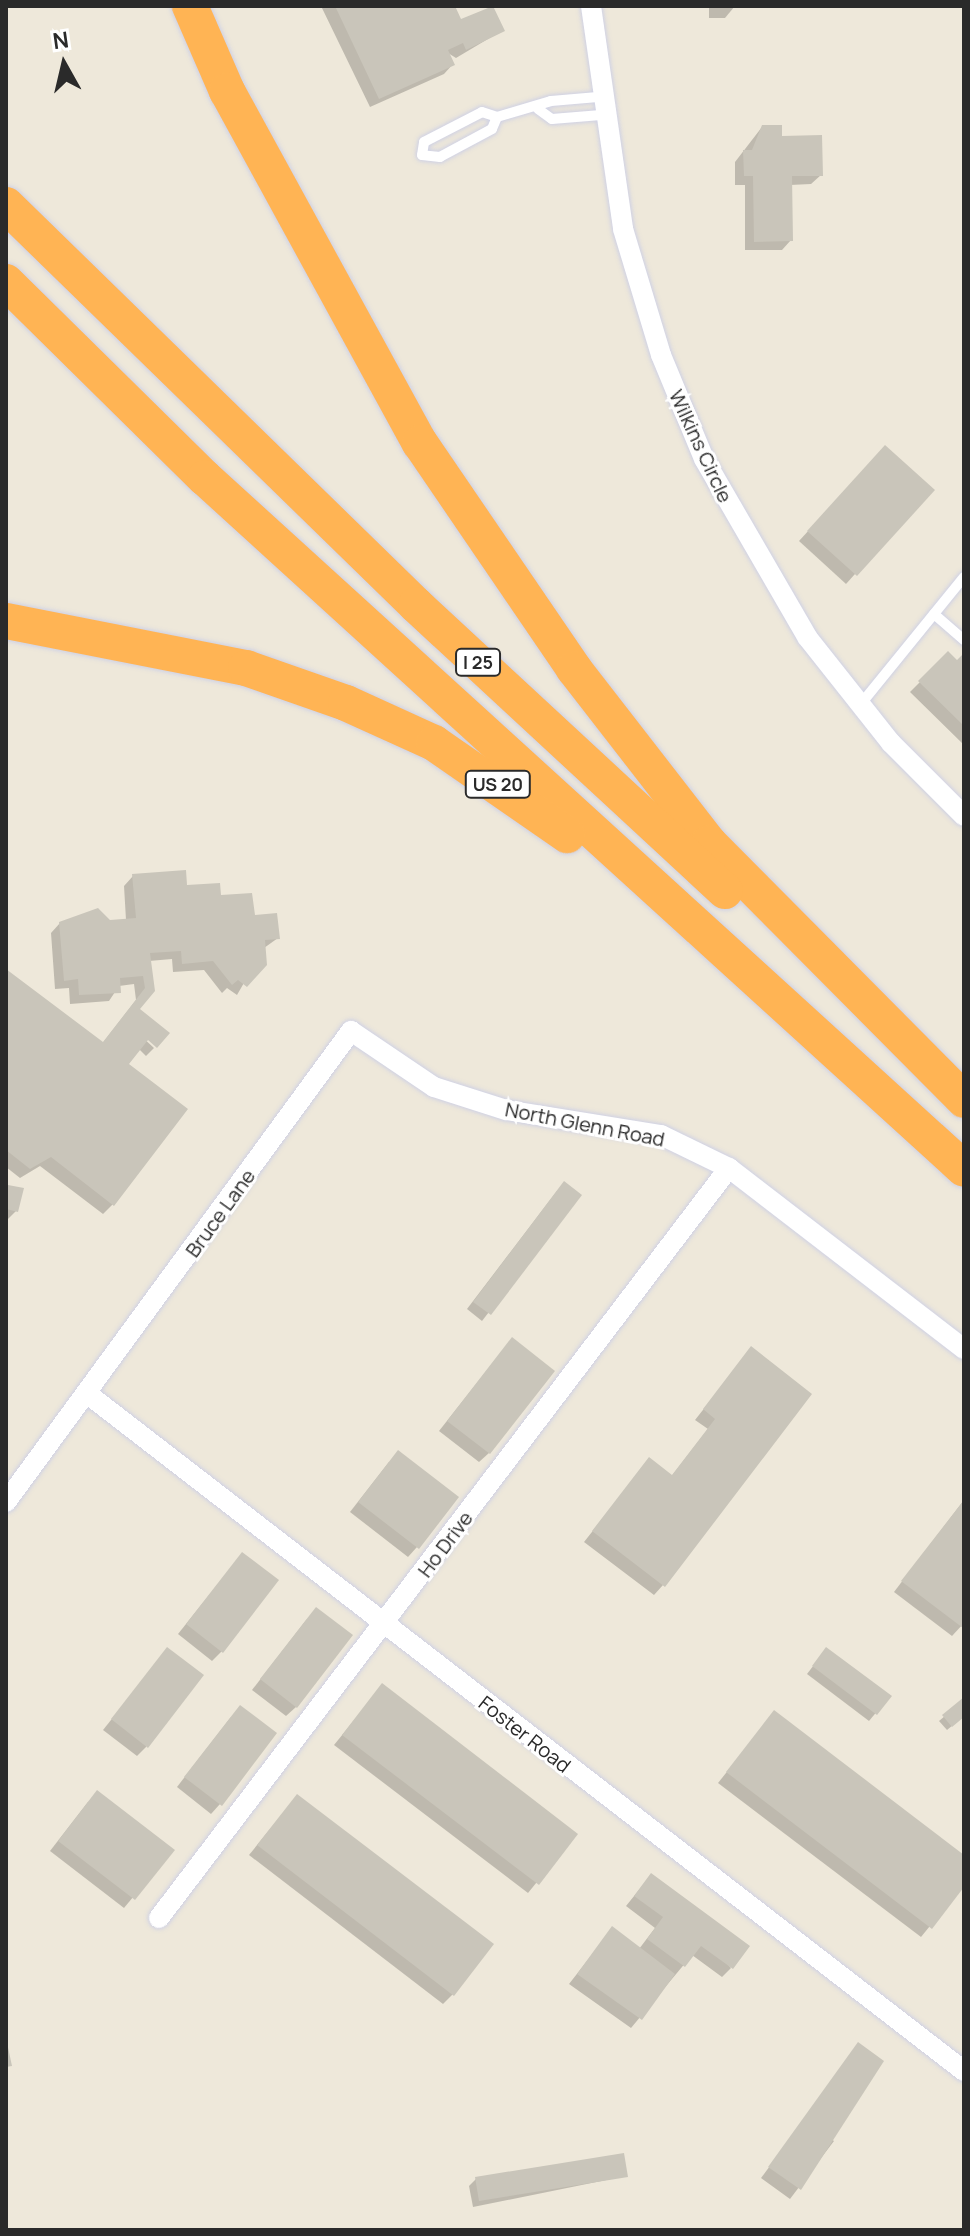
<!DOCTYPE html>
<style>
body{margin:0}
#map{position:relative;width:970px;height:2236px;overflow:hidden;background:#eee8da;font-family:Manrope,sans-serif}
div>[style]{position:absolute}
.shadow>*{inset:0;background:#0003}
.building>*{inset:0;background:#c9c5ba}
.roads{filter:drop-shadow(0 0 2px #cfd1e4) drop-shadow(0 0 2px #cfd1e4)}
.service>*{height:10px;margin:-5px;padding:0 5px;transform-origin:5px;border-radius:5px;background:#fff}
.minor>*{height:20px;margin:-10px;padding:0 10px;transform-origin:10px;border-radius:10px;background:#fff}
.motorway>*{height:36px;margin:-18px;padding:0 18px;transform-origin:18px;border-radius:18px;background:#ffb454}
span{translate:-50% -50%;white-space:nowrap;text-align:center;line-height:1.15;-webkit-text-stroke:6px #fff;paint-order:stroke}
.shield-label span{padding:2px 6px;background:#fff;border:2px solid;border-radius:6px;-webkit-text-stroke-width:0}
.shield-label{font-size:18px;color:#2a2a2a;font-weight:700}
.street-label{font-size:20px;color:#2a2a2a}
.frame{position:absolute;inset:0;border:8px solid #2a2a2a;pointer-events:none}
.north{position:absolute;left:24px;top:24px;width:80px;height:80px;-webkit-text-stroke:6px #fff;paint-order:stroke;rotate:352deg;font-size:22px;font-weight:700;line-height:32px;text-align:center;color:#2a2a2a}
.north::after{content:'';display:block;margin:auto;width:28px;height:36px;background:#2a2a2a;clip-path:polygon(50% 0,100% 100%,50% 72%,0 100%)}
</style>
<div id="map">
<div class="shadow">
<i style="clip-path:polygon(321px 6px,460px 6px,454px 9px,460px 22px,503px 30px,456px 58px,448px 53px,453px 64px,444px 74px,370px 107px)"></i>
<i style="clip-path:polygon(709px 6px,735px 6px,725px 18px,709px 18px)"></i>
<i style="clip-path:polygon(762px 127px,821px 175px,811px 184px,790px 185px,791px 240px,782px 250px,745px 250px,745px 185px,735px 185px,735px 162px)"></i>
<i style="clip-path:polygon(876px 457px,855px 574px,846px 584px,799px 541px)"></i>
<i style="clip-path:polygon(948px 654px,957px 663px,964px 657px,964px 745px,910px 692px)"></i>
<i style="clip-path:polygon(133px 876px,220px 897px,278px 938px,264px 948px,237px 995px,227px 988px,222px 993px,204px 970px,173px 972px,172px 959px,149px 961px,153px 990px,137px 1010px,140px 1035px,154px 1048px,146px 1056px,139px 1049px,126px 1064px,113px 1204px,103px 1214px,40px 1166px,20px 1178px,6px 1167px,6px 971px,102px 1044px,136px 1000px,134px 984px,119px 986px,109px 1001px,70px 1004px,69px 988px,55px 989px,51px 933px,60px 923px,126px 920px,124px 886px)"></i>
<i style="clip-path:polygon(6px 1187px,16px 1211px,7px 1220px,6px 1220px)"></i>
<i style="clip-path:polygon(557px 1191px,579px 1195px,482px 1321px,467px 1309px)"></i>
<i style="clip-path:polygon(751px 1349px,663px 1585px,654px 1595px,584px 1542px,649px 1460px,671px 1477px,708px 1429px,695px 1420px)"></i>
<i style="clip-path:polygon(503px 1350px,489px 1453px,479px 1462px,439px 1431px)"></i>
<i style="clip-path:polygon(389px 1462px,417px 1547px,408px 1557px,350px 1512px)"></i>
<i style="clip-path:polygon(964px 1500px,964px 1623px,952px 1636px,894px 1592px)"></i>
<i style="clip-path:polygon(242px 1554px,222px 1651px,212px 1661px,178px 1634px)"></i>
<i style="clip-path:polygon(307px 1619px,296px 1707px,286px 1716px,252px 1690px)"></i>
<i style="clip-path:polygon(167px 1650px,146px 1747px,137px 1756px,103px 1730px)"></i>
<i style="clip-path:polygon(820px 1657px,889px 1697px,869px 1721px,807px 1674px)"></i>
<i style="clip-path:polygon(382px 1686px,576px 1834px,528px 1893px,334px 1745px)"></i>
<i style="clip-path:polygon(964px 1700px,964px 1716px,947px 1730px,939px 1721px)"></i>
<i style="clip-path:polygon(774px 1713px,964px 1857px,964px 1884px,921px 1937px,718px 1783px)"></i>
<i style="clip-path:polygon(231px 1717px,220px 1804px,211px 1814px,177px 1787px)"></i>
<i style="clip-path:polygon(297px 1796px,453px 1994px,443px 2004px,249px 1855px)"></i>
<i style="clip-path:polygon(88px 1802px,172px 1850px,124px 1908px,50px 1851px)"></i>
<i style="clip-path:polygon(651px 1875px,731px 1968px,722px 1977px,692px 1955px,631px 2028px,569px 1984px,612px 1929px,639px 1949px,655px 1928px,626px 1906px)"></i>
<i style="clip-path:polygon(859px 2045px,828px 2137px,834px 2141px,790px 2199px,761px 2178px)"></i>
<i style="clip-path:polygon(626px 2176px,473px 2207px,469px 2186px,476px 2179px)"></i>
</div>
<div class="building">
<i style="clip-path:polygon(335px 6px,455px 6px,461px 19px,493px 6px,505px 31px,466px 50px,463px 43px,448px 50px,455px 65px,379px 99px)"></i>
<i style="clip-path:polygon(762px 125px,782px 125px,782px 136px,822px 135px,823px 176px,792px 176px,793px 241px,754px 242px,753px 176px,744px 176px,743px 150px,752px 150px)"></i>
<i style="clip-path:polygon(885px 445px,935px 490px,857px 576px,807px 531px)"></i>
<i style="clip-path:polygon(948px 651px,957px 660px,964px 653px,964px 726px,918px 681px)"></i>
<i style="clip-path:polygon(186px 870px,187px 885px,220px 883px,221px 895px,252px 893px,255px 915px,277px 913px,280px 939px,265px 940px,267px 965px,247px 987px,238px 980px,232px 985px,213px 961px,182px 964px,181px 951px,150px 953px,155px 991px,140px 1009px,170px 1033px,157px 1048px,148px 1040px,129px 1064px,188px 1109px,114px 1206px,51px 1157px,30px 1169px,6px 1150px,6px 969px,103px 1042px,145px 988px,143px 976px,120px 978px,121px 993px,79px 995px,78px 979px,64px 981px,59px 922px,98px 908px,110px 920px,136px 918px,132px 874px)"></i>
<i style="clip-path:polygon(6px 1174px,8px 1185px,24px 1188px,18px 1212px,6px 1209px)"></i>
<i style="clip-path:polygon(564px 1181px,582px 1195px,491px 1315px,473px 1302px)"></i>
<i style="clip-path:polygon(512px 1337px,555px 1371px,490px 1454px,447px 1421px)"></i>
<i style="clip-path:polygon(751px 1346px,812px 1394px,665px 1587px,592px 1531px,649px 1457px,672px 1475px,715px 1419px,703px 1409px)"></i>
<i style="clip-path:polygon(398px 1450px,459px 1497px,419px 1549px,358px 1502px)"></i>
<i style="clip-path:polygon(964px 1500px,964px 1626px,963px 1628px,901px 1581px)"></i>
<i style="clip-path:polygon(242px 1552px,279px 1580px,223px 1653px,186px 1624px)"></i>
<i style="clip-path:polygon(316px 1607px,353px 1635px,297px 1708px,260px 1679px)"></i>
<i style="clip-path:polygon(167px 1647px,204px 1675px,148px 1748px,111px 1719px)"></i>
<i style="clip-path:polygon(826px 1647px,892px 1696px,877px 1715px,812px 1666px)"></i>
<i style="clip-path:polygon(382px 1683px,578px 1834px,539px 1885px,342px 1735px)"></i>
<i style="clip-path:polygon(964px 1697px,964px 1717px,952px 1727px,942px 1715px)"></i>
<i style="clip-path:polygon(240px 1705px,277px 1733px,222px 1806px,184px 1777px)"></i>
<i style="clip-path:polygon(774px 1710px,964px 1855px,964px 1887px,932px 1929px,726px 1772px)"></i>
<i style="clip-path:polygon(97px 1790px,175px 1850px,135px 1900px,58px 1841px)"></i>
<i style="clip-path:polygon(297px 1794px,494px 1944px,454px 1996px,257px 1845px)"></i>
<i style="clip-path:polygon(651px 1873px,750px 1946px,733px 1969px,701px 1946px,685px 1967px,647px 1939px,663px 1917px,634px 1896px)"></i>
<i style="clip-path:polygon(612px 1926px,675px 1974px,642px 2020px,577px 1974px)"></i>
<i style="clip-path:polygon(6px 2038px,12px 2066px,6px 2067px)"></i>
<i style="clip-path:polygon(858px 2042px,884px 2061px,801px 2190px,768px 2167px)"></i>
<i style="clip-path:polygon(624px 2153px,628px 2177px,479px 2201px,475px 2177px)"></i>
</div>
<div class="roads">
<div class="service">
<i style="left:538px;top:109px;width:17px;rotate:36deg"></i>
<i style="left:552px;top:119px;width:49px;rotate:-4.7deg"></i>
<i style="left:497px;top:117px;width:13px;rotate:113deg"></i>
<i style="left:492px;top:129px;width:59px;rotate:151.7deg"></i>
<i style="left:440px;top:157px;width:18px;rotate:-174deg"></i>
<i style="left:422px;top:155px;width:13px;rotate:-81deg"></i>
<i style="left:424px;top:142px;width:65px;rotate:-27.3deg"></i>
<i style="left:482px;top:112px;width:16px;rotate:18deg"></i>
<i style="left:497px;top:117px;width:56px;rotate:-16.5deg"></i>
<i style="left:551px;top:101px;width:47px;rotate:-4.9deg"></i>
<i style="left:934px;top:614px;width:40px;rotate:41deg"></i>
<i style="left:860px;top:705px;width:165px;rotate:-50.9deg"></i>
</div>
<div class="minor">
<i style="left:591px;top:6px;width:225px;rotate:81.8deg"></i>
<i style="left:623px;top:229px;width:132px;rotate:73.2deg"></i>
<i style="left:661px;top:355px;width:113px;rotate:67.5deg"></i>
<i style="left:704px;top:459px;width:206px;rotate:59.9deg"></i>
<i style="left:807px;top:637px;width:135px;rotate:51.6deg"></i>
<i style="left:891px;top:743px;width:103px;rotate:45deg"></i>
<i style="left:89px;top:1395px;width:1106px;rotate:37.69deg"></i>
<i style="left:6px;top:1502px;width:584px;rotate:-53.78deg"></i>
<i style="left:351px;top:1031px;width:100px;rotate:34deg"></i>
<i style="left:434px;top:1087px;width:76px;rotate:17.7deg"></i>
<i style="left:506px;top:1110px;width:157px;rotate:9.2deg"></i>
<i style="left:661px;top:1135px;width:76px;rotate:25.9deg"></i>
<i style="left:729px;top:1168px;width:297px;rotate:37.6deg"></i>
<i style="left:159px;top:1918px;width:942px;rotate:-52.77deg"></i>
</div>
<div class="motorway">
<i style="left:190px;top:6px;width:93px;rotate:66.5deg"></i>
<i style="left:227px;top:91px;width:401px;rotate:61.3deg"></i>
<i style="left:420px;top:443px;width:273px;rotate:55.7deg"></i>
<i style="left:574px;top:669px;width:220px;rotate:52.2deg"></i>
<i style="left:709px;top:843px;width:362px;rotate:45.2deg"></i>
<i style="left:6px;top:205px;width:573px;rotate:44.29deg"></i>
<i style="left:416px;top:605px;width:421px;rotate:42.8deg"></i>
<i style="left:6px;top:282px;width:279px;rotate:44.6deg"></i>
<i style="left:205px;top:478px;width:1026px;rotate:42.31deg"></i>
<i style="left:6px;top:621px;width:245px;rotate:11.1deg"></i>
<i style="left:246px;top:668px;width:106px;rotate:19.3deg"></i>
<i style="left:346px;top:703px;width:97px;rotate:24.4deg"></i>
<i style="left:434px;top:743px;width:162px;rotate:34.7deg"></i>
</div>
</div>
<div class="shield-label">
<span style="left:478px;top:662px">I 25</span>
<span style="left:498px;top:784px">US 20</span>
</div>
<div class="street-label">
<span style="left:701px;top:446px;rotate:65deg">Wilkins Circle</span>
<span style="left:585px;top:1124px;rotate:11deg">North Glenn Road</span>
<span style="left:220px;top:1213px;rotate:-54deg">Bruce Lane</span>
<span style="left:445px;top:1544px;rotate:-53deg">Ho Drive</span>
<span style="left:525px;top:1734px;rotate:38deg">Foster Road</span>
</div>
<div class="frame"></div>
<div class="north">N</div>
</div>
